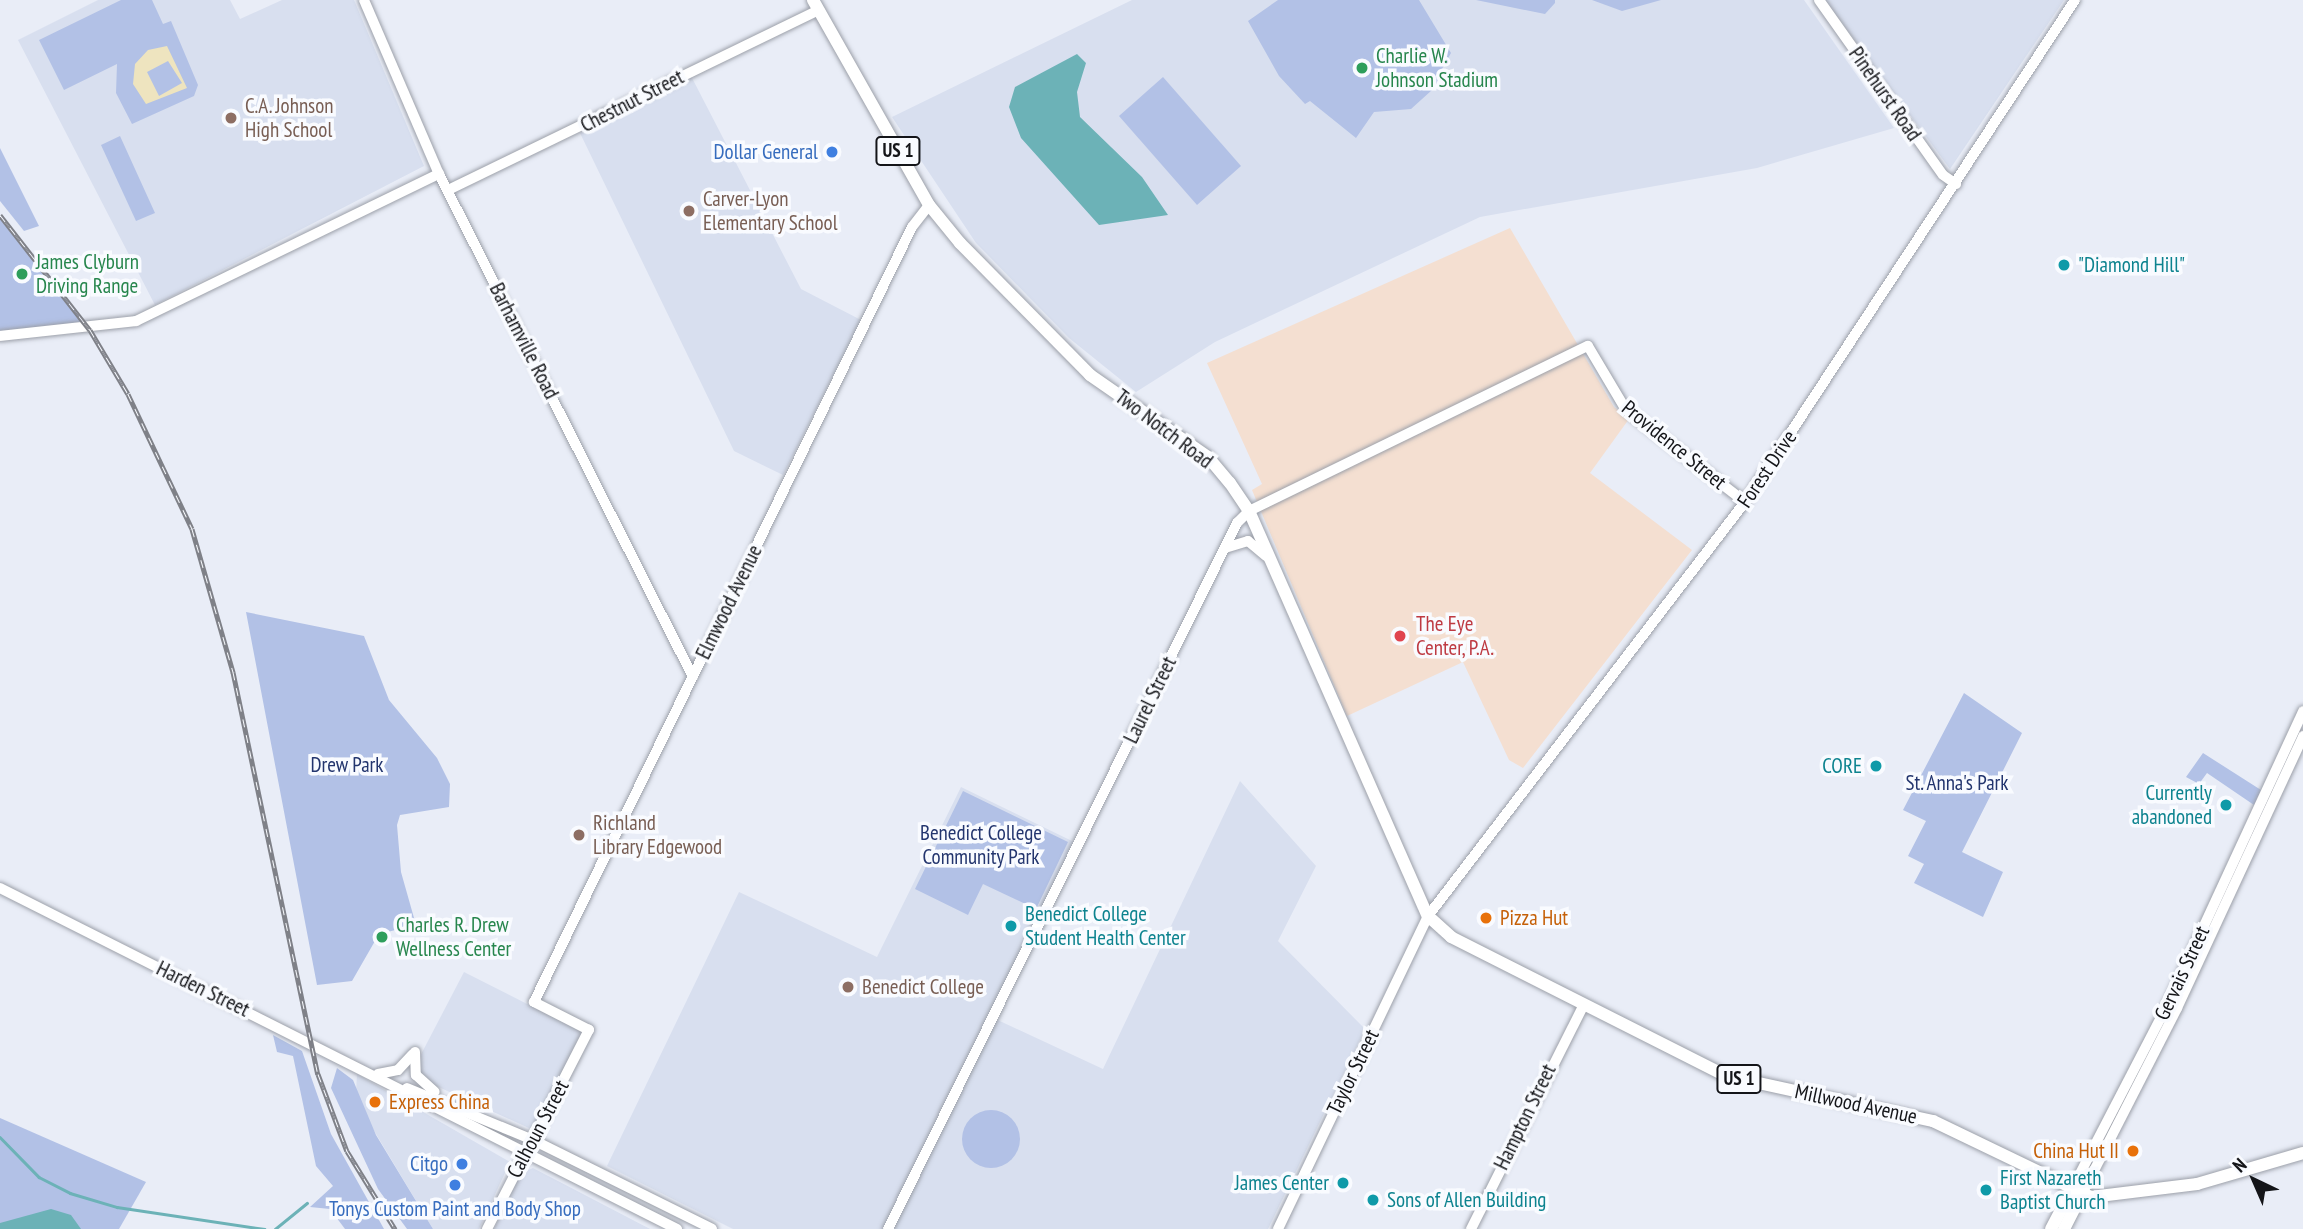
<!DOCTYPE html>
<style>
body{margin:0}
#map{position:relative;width:2303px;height:1229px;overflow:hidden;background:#e9edf7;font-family:"PT Sans Narrow",sans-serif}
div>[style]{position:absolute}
.built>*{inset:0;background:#d8dfef}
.medical>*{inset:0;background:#f4dfd1}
.green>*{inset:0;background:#b2c1e6}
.round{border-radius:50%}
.sand>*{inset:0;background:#eee4bf}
.water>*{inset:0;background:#6cb2b7}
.stream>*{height:2.5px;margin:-1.25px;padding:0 1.25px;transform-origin:1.25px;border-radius:1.25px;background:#6cb2b7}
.roads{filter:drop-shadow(0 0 2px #9ca0a9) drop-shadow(0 0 2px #9ca0a9)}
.secondary>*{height:10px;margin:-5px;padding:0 5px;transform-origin:5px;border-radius:5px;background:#fff}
.primary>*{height:12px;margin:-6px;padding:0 6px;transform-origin:6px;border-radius:6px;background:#fff}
.rail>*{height:5px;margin-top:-2.5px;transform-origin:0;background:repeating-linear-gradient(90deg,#f9fbff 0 8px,#7f8188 0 16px);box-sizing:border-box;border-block:2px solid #7f8188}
.dots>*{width:19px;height:19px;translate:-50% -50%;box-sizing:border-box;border:4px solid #f9fbff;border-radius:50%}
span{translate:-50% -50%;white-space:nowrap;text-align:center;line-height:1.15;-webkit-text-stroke:7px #f9fbff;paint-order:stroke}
.shield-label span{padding:2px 5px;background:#f9fbff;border:2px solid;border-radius:5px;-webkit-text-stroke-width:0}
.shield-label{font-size:19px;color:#141519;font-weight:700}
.leisure-label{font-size:21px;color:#27864d}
.left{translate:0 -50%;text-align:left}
.street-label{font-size:21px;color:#141519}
.education-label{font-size:21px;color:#785e54}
.shop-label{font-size:21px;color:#366cbe}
.right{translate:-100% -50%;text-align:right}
.culture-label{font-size:21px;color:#0d838f}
.health-label{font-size:21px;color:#be3a42}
.park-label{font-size:21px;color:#23356e}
.food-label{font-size:21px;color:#c56008}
.north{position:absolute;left:2219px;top:1145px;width:70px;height:70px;-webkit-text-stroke:5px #f9fbff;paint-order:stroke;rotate:316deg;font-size:19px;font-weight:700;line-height:28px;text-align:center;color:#141519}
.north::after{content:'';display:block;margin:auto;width:24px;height:32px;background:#141519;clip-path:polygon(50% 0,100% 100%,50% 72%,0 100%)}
</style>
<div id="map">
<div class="built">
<i style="clip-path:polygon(98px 0,230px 0,240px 19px,282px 0,354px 0,424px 166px,155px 305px,18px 40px)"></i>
<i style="clip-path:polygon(1132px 0,1804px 0,1894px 128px,1757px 168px,1480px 217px,1215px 342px,1136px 392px,1069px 338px,976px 243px,892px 117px)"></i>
<i style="clip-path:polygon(1825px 0,2064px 0,1950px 169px)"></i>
<i style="clip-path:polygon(691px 76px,801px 289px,861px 320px,783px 475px,734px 451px,580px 133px)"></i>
<i style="clip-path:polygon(1240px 781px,1316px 866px,1278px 941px,1365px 1029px,1268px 1229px,733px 1229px,607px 1166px,739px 892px,877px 957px,961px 787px,1074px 842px,989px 1016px,1103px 1069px)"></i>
<i style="clip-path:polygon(464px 972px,590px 1036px,542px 1134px,421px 1079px,416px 1064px)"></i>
<i style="clip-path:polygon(357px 1074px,510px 1162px,479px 1229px,433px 1229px,370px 1124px,356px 1093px)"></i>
<i style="clip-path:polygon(533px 1168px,650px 1229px,494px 1229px,521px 1173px)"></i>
</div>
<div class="medical">
<i style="clip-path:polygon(1510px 228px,1614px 407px,1629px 419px,1590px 473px,1692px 550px,1523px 768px,1509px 760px,1463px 662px,1347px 716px,1252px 490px,1262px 484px,1207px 363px)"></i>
</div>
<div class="green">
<i style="clip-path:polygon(121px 0,152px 0,163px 24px,171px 21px,198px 85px,194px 96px,132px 124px,116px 93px,117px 64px,64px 90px,39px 40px)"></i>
<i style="clip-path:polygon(1278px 0,1419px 0,1451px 53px,1438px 76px,1442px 81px,1411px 109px,1374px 112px,1356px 138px,1310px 101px,1305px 104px,1279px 76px,1248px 21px)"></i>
<i style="clip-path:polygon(1476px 0,1555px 0,1555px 3px,1545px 14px)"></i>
<i style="clip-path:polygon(1592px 0,1661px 0,1622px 11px)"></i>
<i style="clip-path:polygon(1163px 77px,1241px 166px,1197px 205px,1119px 116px)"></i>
<i style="clip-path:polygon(120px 136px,155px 213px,136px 221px,101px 145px)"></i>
<i style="clip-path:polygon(0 148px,39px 226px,24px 231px,0 201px)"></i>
<i style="clip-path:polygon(0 218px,90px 330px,0 336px)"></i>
<i style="clip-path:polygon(246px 612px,364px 636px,389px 700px,437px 758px,450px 784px,449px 807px,400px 815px,397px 825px,401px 872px,416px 925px,379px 934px,352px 981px,317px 985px)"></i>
<i style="clip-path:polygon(1964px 693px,2022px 733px,1962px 852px,2003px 872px,1983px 917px,1914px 883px,1924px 864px,1908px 856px,1926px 821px,1903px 810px)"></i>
<i style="clip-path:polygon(2203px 753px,2261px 790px,2254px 805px,2207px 773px,2199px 784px,2186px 777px)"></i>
<i style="clip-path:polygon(963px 791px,1068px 842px,1036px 909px,983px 884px,968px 915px,915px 889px)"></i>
<i style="clip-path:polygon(273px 1035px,302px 1051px,331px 1134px,384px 1229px,345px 1229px,330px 1209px,310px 1207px,333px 1186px,316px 1166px,293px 1056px,277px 1052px)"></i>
<i style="clip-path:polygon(337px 1068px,353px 1080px,376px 1135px,433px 1229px,407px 1229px,378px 1189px,331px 1088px)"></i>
<i class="round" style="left:962px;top:1110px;width:58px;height:58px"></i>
<i style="clip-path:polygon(0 1118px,146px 1182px,119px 1229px,0 1229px)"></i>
</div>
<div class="sand">
<i style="clip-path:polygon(evenodd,167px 46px,187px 88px,146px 104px,133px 84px,135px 64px,148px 50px,167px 46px,168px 61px,182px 83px,159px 96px,147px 72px,168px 61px)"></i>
</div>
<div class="water">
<i style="clip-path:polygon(1077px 54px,1086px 63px,1077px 92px,1080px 117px,1142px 177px,1168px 215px,1099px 225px,1021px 138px,1009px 107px,1015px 87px)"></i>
<i style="clip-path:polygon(51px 1209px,71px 1215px,81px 1229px,0 1229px,0 1223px)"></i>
</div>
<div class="stream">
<i style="left:0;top:1137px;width:56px;rotate:45.7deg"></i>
<i style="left:39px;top:1177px;width:35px;rotate:27deg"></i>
<i style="left:70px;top:1193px;width:49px;rotate:16.6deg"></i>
<i style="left:117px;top:1207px;width:149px;rotate:8.5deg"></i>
<i style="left:275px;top:1229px;width:41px;rotate:-39.1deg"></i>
</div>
<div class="roads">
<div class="secondary">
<i style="left:364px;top:0;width:189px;rotate:66.7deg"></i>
<i style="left:439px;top:174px;width:563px;rotate:63.21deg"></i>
<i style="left:1819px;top:0;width:214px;rotate:54.7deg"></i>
<i style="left:1943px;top:175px;width:16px;rotate:35deg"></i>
<i style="left:448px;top:190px;width:410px;rotate:-25.9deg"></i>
<i style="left:0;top:336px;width:137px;rotate:-6.3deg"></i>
<i style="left:136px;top:321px;width:337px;rotate:-25.9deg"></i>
<i style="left:1225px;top:548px;width:24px;rotate:-17deg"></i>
<i style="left:1248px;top:541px;width:23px;rotate:40deg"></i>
<i style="left:0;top:888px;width:758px;rotate:26.73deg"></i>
<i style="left:415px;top:1052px;width:23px;rotate:88deg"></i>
<i style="left:416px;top:1075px;width:25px;rotate:42deg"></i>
<i style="left:378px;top:1074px;width:20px;rotate:-11deg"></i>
<i style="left:398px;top:1070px;width:22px;rotate:-47deg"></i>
<i style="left:407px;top:1088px;width:134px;rotate:22.4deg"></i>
<i style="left:531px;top:1139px;width:202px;rotate:26.4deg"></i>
<i style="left:2072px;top:1189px;width:204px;rotate:-62.6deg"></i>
<i style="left:2166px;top:1008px;width:327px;rotate:-65.2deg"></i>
<i style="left:2082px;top:1194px;width:209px;rotate:-62.9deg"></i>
<i style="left:2177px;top:1008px;width:300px;rotate:-65.1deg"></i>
<i style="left:487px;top:1229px;width:224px;rotate:-62.9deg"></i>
<i style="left:589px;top:1030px;width:62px;rotate:-153deg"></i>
<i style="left:534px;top:1002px;width:862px;rotate:-64deg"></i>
<i style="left:912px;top:227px;width:28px;rotate:-52deg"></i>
<i style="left:888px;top:1229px;width:788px;rotate:-63.7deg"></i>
<i style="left:1237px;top:523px;width:17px;rotate:-45deg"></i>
<i style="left:1249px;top:511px;width:377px;rotate:-26deg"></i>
<i style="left:1588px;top:346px;width:74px;rotate:59.3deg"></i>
<i style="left:1626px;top:410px;width:150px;rotate:37.7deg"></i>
<i style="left:1278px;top:1229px;width:347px;rotate:-64.4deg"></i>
<i style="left:1428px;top:916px;width:521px;rotate:-52.56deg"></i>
<i style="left:1745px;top:502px;width:601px;rotate:-56.68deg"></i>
<i style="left:1471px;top:1229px;width:250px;rotate:-63.3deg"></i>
</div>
<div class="primary">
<i style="left:813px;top:0;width:236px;rotate:60.5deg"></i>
<i style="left:929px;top:205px;width:49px;rotate:50.8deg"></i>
<i style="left:960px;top:243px;width:185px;rotate:45.4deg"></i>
<i style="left:1090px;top:375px;width:144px;rotate:34.8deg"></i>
<i style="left:1208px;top:457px;width:34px;rotate:50deg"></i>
<i style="left:1230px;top:483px;width:34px;rotate:56deg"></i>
<i style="left:1249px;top:511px;width:443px;rotate:66.2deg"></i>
<i style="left:1428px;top:916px;width:31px;rotate:42deg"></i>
<i style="left:1451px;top:937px;width:308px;rotate:26.8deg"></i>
<i style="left:1726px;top:1076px;width:212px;rotate:12.3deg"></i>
<i style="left:1933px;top:1121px;width:175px;rotate:25.7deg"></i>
<i style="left:2091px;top:1197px;width:107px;rotate:-7deg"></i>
<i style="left:2197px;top:1184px;width:110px;rotate:-16.3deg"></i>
<i style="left:2051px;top:1229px;width:45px;rotate:-62.3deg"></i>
<i style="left:2064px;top:1229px;width:39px;rotate:-63deg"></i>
</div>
</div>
<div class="rail">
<i style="left:0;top:215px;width:146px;rotate:52deg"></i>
<i style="left:90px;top:330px;width:74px;rotate:59.3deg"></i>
<i style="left:128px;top:394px;width:149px;rotate:64.6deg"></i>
<i style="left:192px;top:529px;width:149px;rotate:74deg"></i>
<i style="left:233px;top:672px;width:411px;rotate:78.1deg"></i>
<i style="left:318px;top:1074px;width:82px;rotate:69.4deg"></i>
<i style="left:347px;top:1151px;width:92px;rotate:58.4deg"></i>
</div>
<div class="dots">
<i style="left:1362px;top:68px;background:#2e9e5b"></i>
<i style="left:231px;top:118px;background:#8d6e63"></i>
<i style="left:832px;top:152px;background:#3f7fe0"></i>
<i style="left:689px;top:211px;background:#8d6e63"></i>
<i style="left:2064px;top:265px;background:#0f9aa8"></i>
<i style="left:22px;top:274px;background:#2e9e5b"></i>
<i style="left:1400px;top:636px;background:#e0444e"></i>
<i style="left:1876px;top:766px;background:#0f9aa8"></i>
<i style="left:2226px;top:805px;background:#0f9aa8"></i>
<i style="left:579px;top:835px;background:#8d6e63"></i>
<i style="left:1486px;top:918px;background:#e8710a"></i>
<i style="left:1011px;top:926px;background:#0f9aa8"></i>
<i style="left:382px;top:937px;background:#2e9e5b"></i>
<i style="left:848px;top:987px;background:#8d6e63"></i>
<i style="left:375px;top:1102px;background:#e8710a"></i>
<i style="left:2133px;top:1151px;background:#e8710a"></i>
<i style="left:462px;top:1164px;background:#3f7fe0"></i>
<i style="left:1343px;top:1183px;background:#0f9aa8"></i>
<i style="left:455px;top:1185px;background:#3f7fe0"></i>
<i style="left:1986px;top:1190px;background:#0f9aa8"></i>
<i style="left:1373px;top:1200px;background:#0f9aa8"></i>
</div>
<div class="shield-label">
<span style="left:898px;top:151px">US 1</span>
<span style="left:1739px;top:1079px">US 1</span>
</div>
<div class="leisure-label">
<span class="left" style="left:1376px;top:68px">Charlie W.<br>Johnson Stadium</span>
<span class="left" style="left:36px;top:274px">James Clyburn<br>Driving Range</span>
<span class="left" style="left:396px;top:937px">Charles R. Drew<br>Wellness Center</span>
</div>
<div class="street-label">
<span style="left:1885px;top:94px;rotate:55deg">Pinehurst Road</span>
<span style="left:632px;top:101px;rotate:-27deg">Chestnut Street</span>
<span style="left:524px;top:341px;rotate:63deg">Barhamville Road</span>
<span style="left:1164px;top:429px;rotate:37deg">Two Notch Road</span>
<span style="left:1674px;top:445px;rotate:39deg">Providence Street</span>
<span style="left:1767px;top:469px;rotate:-56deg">Forest Drive</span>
<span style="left:729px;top:602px;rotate:-64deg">Elmwood Avenue</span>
<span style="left:1150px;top:700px;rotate:-64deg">Laurel Street</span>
<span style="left:2182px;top:973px;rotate:-65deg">Gervais Street</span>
<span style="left:203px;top:989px;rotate:26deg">Harden Street</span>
<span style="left:1353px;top:1072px;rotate:-64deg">Taylor Street</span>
<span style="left:1856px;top:1104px;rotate:12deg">Millwood Avenue</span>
<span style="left:1525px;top:1117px;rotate:-64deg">Hampton Street</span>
<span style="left:538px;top:1129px;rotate:-62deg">Calhoun Street</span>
</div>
<div class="education-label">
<span class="left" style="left:245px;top:118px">C.A. Johnson<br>High School</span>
<span class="left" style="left:703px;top:211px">Carver-Lyon<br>Elementary School</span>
<span class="left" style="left:593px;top:835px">Richland<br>Library Edgewood</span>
<span class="left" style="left:862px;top:987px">Benedict College</span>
</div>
<div class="shop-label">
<span class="right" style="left:818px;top:152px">Dollar General</span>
<span class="right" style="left:448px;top:1164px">Citgo</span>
<span style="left:455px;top:1209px">Tonys Custom Paint and Body Shop</span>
</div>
<div class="culture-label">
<span class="left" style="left:2078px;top:265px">"Diamond Hill"</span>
<span class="right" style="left:1862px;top:766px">CORE</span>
<span class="right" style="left:2212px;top:805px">Currently<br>abandoned</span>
<span class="left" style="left:1025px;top:926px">Benedict College<br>Student Health Center</span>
<span class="left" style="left:2000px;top:1190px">First Nazareth<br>Baptist Church</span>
<span class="right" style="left:1329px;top:1183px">James Center</span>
<span class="left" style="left:1387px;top:1200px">Sons of Allen Building</span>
</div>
<div class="health-label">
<span class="left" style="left:1416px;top:636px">The Eye<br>Center, P.A.</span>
</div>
<div class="park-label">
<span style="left:347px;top:765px">Drew Park</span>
<span style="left:1957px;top:783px">St. Anna's Park</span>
<span style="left:981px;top:845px">Benedict College<br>Community Park</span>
</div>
<div class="food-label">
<span class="left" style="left:1500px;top:918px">Pizza Hut</span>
<span class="left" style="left:389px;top:1102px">Express China</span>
<span class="right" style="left:2119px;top:1151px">China Hut II</span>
</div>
<div class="north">N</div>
</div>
